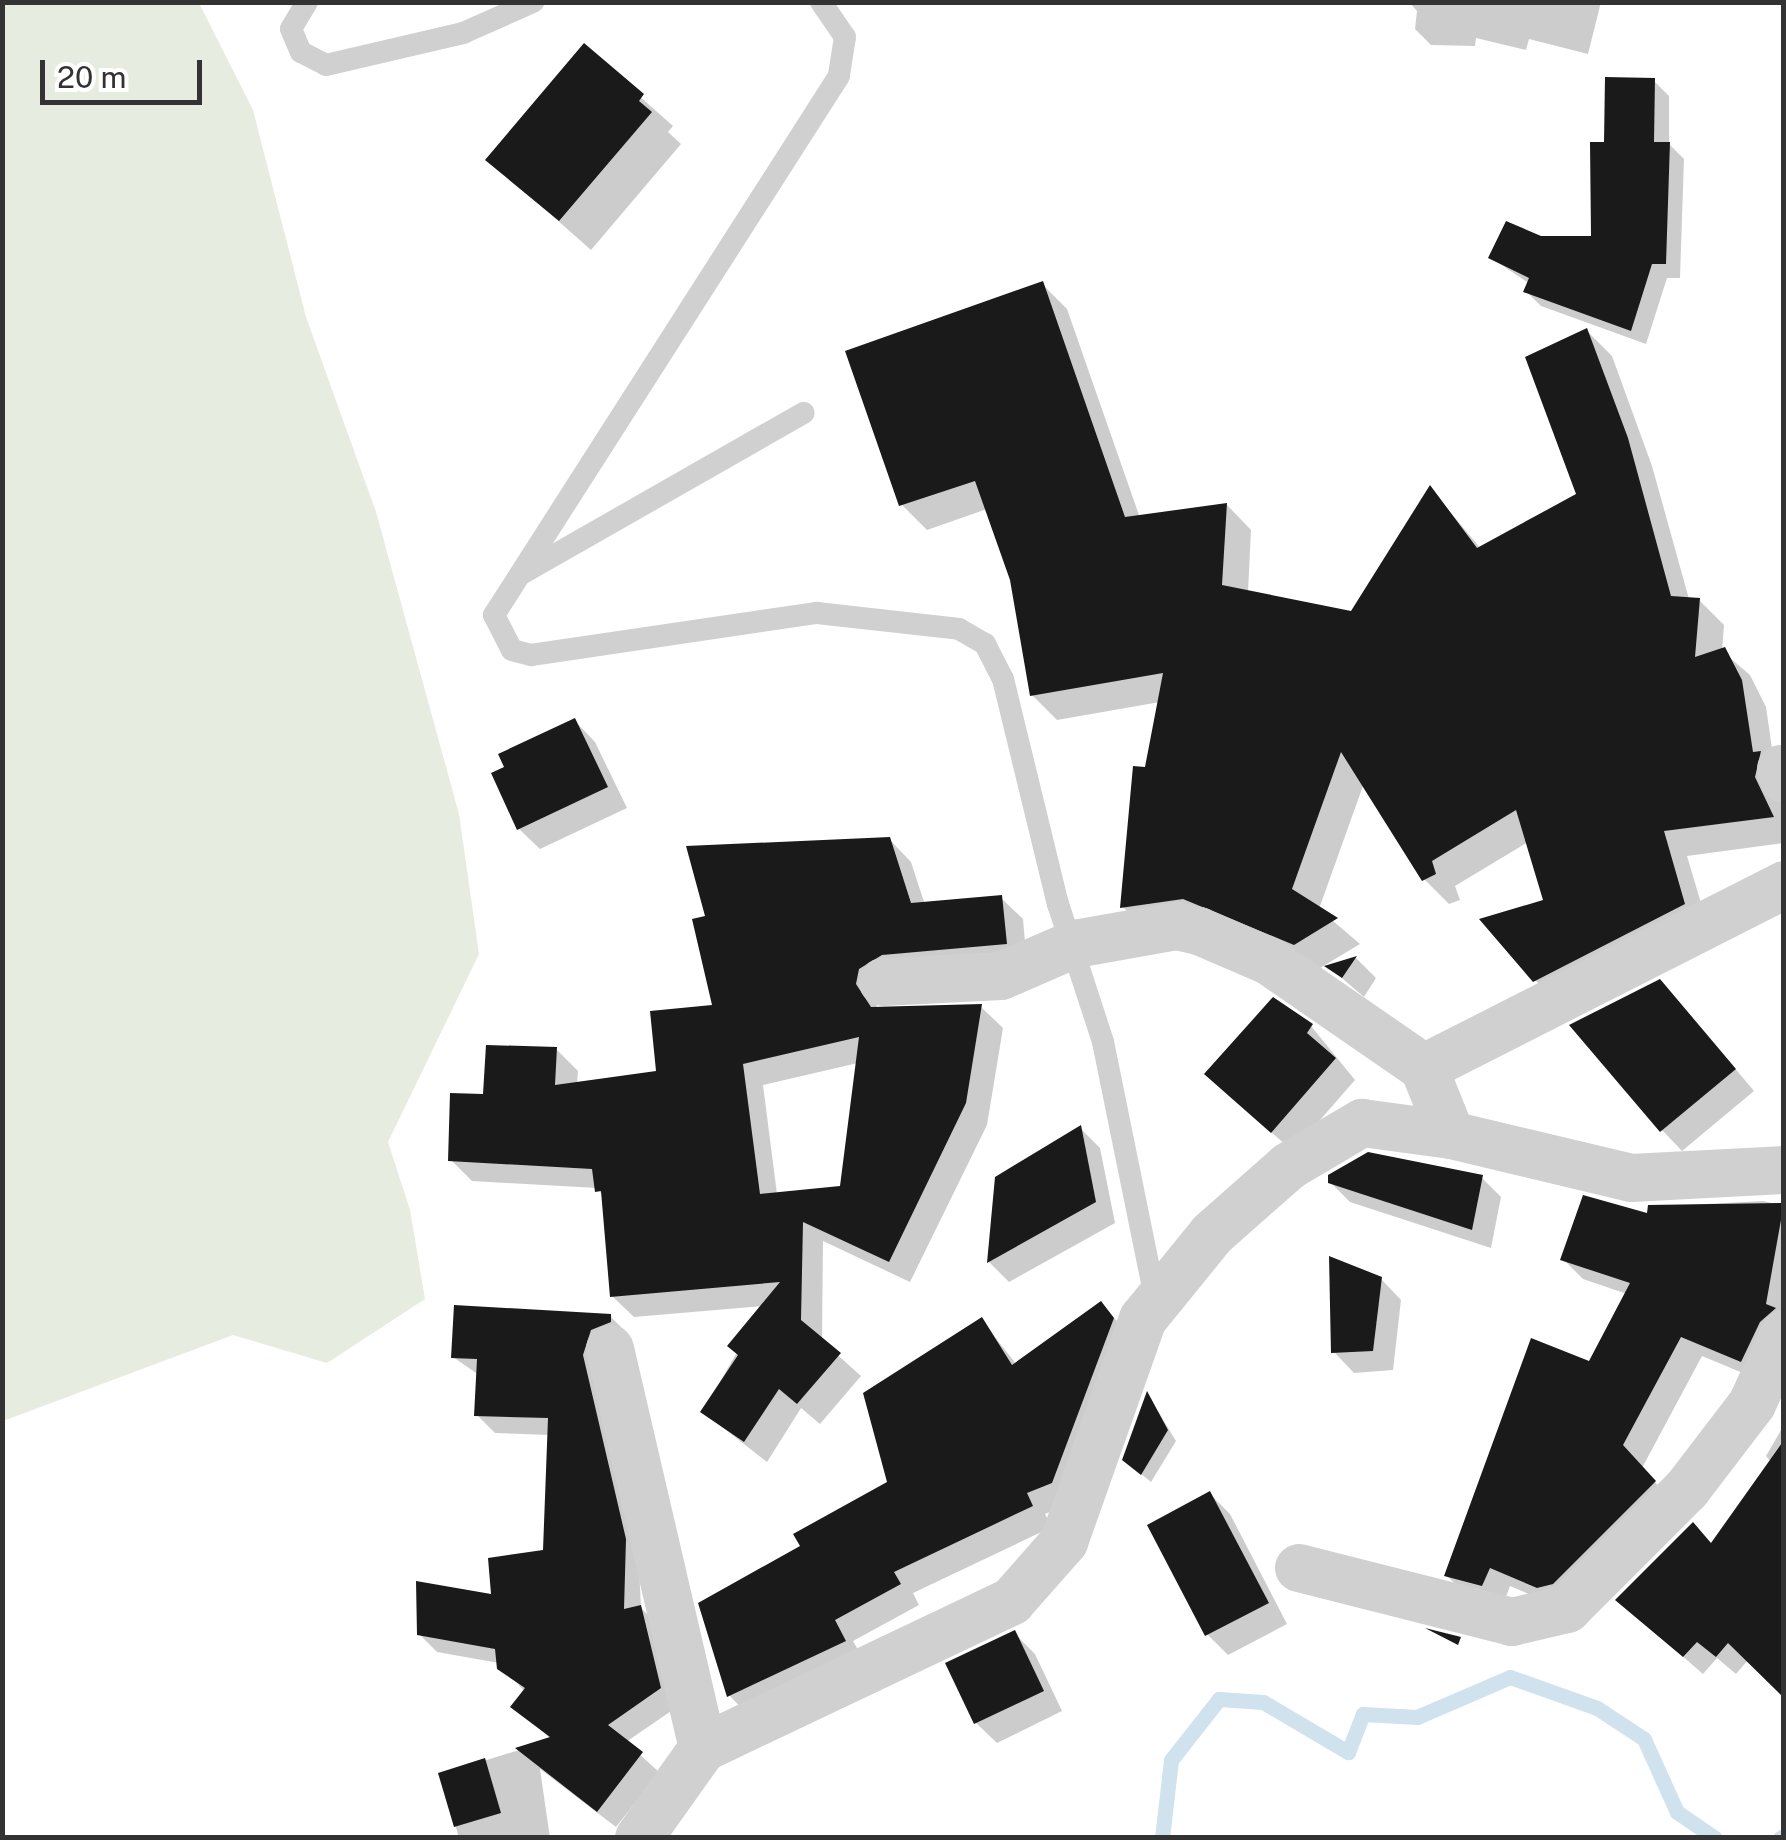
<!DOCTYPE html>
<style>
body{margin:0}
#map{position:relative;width:1786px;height:1840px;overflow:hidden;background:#fff;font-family:"Public Sans",sans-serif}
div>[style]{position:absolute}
.green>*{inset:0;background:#e6ecdf}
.shadow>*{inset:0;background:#0003}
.stream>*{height:15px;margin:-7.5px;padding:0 7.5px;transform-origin:7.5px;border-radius:7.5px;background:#cfe2ee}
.building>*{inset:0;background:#1a1a1a}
.service>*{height:22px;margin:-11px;padding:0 11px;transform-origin:11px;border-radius:11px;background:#d0d0d0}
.minor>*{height:48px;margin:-24px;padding:0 24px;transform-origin:24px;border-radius:24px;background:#d0d0d0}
span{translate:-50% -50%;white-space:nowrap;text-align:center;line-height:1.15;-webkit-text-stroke:10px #fff;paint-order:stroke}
.frame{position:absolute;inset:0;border:5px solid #333;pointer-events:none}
.scale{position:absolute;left:40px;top:60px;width:162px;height:45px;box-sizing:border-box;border:5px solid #333;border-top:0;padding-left:12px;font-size:30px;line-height:35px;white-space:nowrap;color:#333;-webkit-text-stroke:8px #fff;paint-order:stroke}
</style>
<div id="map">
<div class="green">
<i style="clip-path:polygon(3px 2px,199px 3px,253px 110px,306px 317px,376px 512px,459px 814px,479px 954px,388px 1142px,410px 1210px,425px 1299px,327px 1363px,233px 1335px,3px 1421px)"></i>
</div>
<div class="shadow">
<i style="clip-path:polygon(1409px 2px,1601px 2px,1588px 54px,1529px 39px,1526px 50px,1476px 38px,1475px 46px,1431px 45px,1415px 29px,1417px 11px)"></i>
<i style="clip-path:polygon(584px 47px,673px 126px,668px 132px,681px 144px,591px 250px,489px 160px)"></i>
<i style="clip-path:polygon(1654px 81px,1669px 96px,1669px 144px,1684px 159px,1680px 278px,1667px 278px,1646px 344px,1541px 306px,1526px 291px,1530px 284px,1491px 258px,1541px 238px,1593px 239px,1606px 144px)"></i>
<i style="clip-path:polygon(1042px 284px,1067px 309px,1140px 518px,1227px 505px,1251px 530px,1248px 592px,1352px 614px,1431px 489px,1481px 549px,1579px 495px,1587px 331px,1612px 356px,1652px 466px,1689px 599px,1699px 600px,1724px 625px,1722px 651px,1750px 675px,1766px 707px,1775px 769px,1784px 782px,1784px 843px,1687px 856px,1709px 930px,1560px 1005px,1535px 980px,1546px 902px,1528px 842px,1455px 886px,1460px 900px,1449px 904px,1424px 879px,1364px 783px,1319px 909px,1360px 944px,1320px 968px,1148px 932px,1123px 907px,1160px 702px,1057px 720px,1032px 695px,1012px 579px,987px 509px,927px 530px,902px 505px)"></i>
<i style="clip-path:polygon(575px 721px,595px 742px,627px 808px,540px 849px,519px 829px)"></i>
<i style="clip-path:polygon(evenodd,890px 840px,911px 862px,925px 905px,1001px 898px,1023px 919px,1027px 964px,880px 990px,876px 1009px,981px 1007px,1003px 1028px,987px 1125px,910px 1282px,823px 1241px,822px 1341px,861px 1376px,820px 1424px,801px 1408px,767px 1462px,703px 1412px,763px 1306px,634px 1317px,612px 1296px,604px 1197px,597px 1188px,472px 1181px,451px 1160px,486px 1096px,556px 1049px,578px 1071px,577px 1085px,659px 1073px,715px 1007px,890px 840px,858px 1063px,843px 1188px,777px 1194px,763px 1085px,858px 1063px)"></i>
<i style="clip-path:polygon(1356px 958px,1376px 978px,1364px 997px,1329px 967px)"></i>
<i style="clip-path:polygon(1680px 1003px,1754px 1091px,1682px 1151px,1662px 1130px)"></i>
<i style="clip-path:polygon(1311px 1026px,1355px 1080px,1293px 1151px,1228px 1095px)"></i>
<i style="clip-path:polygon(1080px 1128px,1100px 1148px,1115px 1223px,1009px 1282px,989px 1262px,998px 1178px)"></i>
<i style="clip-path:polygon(1481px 1177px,1501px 1197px,1491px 1248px,1350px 1202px,1330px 1182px)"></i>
<i style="clip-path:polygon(1763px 1201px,1784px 1206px,1784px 1339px,1762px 1381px,1702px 1356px,1642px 1468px,1674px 1503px,1559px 1607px,1510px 1586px,1503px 1605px,1468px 1596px,1447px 1576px,1590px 1364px,1627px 1294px,1583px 1279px,1563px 1259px,1649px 1216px,1650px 1207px)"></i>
<i style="clip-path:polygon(1381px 1279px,1401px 1300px,1393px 1370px,1354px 1373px,1334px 1352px)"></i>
<i style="clip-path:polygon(1101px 1305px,1121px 1325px,1072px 1503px,1045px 1514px,1052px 1527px,913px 1593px,919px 1605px,853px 1641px,865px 1662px,749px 1716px,729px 1695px,803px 1547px,890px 1483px,982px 1321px,1017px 1365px)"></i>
<i style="clip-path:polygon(610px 1316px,628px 1334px,641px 1608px,658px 1625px,677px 1707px,626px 1742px,659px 1772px,616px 1827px,540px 1769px,550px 1838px,459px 1838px,441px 1774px,552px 1740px,514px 1706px,525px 1692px,499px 1663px,437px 1652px,419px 1634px,493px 1597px,546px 1552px,550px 1435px,495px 1433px,477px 1415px,479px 1375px,453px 1357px)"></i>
<i style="clip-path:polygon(1148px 1395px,1176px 1441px,1151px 1482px,1135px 1469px)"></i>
<i style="clip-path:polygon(1784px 1425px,1784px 1694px,1748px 1660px,1736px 1674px,1717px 1658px,1703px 1674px,1618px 1600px,1712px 1545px,1771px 1462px,1766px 1456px)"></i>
<i style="clip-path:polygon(1210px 1494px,1230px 1514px,1287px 1624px,1228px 1655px,1207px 1634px)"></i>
<i style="clip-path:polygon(1014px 1633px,1035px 1654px,1062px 1711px,997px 1743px,976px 1723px,949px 1664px)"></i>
</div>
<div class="stream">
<i style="left:1162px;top:1838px;width:79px;rotate:-83.4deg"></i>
<i style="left:1171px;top:1760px;width:78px;rotate:-51.8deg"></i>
<i style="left:1219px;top:1699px;width:44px;rotate:3.9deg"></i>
<i style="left:1263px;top:1702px;width:99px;rotate:30.5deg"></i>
<i style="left:1348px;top:1752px;width:41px;rotate:-68.5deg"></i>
<i style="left:1363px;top:1714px;width:54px;rotate:3.2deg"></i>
<i style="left:1417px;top:1717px;width:101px;rotate:-23.3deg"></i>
<i style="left:1510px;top:1677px;width:92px;rotate:19.6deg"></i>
<i style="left:1597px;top:1708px;width:56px;rotate:33.4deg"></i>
<i style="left:1644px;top:1739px;width:80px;rotate:65.7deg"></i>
<i style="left:1677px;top:1812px;width:46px;rotate:34.4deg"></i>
<i style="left:1780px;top:1838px;width:4px;rotate:-27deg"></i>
</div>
<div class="building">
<i style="clip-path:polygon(584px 43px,644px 94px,639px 101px,652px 112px,559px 221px,485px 160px)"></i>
<i style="clip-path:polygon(1605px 77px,1655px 78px,1654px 142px,1670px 142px,1666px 264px,1652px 264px,1631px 331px,1523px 292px,1529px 278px,1488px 258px,1506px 221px,1541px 236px,1591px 236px,1590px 142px,1604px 142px)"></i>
<i style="clip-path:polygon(1043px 281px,1125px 517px,1227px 503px,1222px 585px,1351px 611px,1430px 485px,1477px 548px,1576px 494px,1525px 357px,1587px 328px,1628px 438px,1671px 596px,1700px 598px,1695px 657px,1725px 647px,1742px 680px,1753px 752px,1761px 751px,1755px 777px,1774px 817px,1664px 831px,1685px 904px,1533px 982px,1479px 919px,1543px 900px,1516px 810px,1432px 861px,1436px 874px,1422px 881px,1341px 752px,1292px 889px,1338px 918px,1294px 945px,1183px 899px,1120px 908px,1133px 766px,1145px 767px,1163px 673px,1030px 696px,1010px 580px,975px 481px,899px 506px,845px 351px)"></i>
<i style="clip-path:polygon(575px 718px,608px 787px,517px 830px,491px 773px,504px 767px,498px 754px)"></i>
<i style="clip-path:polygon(evenodd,890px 837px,911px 903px,1002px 895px,1007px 944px,882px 955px,859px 969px,856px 984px,871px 1007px,982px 1004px,966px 1103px,889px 1262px,803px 1222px,801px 1320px,841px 1353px,797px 1404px,779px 1389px,744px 1442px,700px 1412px,738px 1355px,727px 1346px,780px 1282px,610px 1297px,601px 1191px,595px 1192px,592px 1169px,448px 1161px,450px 1093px,483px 1094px,486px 1045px,557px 1047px,555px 1085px,656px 1071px,650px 1011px,712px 1005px,692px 919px,705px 916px,686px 846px,890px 837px,859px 1037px,840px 1186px,760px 1194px,743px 1064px,859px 1037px)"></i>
<i style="clip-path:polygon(1357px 956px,1342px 978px,1324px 966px)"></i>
<i style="clip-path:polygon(1660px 979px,1736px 1069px,1660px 1132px,1569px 1025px)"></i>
<i style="clip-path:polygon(1273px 997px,1313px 1024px,1307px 1033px,1336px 1058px,1271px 1133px,1204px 1074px)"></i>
<i style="clip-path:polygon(1081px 1125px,1096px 1202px,987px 1263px,995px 1177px)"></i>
<i style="clip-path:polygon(1368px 1152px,1483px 1175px,1472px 1230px,1328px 1183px,1328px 1175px)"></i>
<i style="clip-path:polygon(1583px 1195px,1647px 1213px,1648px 1205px,1784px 1203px,1766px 1304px,1776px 1308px,1760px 1322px,1741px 1362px,1681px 1337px,1623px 1445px,1656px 1481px,1553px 1584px,1537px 1588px,1490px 1568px,1482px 1586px,1444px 1576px,1531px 1338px,1589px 1361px,1630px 1283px,1560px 1260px)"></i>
<i style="clip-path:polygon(1329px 1256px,1382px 1277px,1373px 1351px,1331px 1353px)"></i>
<i style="clip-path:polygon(1101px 1301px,1114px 1318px,1052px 1483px,1027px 1493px,1033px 1506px,894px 1572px,901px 1584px,835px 1620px,846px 1641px,727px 1697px,698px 1603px,800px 1546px,793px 1534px,887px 1482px,863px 1393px,982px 1317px,1012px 1365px)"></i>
<i style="clip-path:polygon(454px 1305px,611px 1314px,611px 1322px,591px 1330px,583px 1355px,626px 1539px,624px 1609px,641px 1605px,661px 1688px,608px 1725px,643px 1752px,597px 1812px,515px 1748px,550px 1737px,510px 1707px,525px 1688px,497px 1669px,495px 1649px,417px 1635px,416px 1581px,491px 1594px,488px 1558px,543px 1550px,548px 1418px,474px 1416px,477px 1359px,451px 1358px)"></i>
<i style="clip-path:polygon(1147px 1391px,1168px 1430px,1141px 1475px,1122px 1460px)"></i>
<i style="clip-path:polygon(1784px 1440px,1784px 1698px,1728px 1643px,1716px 1657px,1697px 1642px,1683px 1657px,1615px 1600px,1693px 1522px,1711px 1543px)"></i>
<i style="clip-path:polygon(1210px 1491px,1269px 1603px,1205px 1636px,1147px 1525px)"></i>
<i style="clip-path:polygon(1425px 1628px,1461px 1637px,1458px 1645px)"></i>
<i style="clip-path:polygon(1015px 1630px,1044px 1691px,974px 1724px,945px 1663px)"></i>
<i style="clip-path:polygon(485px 1758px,501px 1813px,454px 1827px,438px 1773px)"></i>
</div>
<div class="service">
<i style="left:307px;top:2px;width:31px;rotate:121deg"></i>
<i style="left:291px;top:29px;width:25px;rotate:67deg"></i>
<i style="left:301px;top:52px;width:28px;rotate:27deg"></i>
<i style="left:326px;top:65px;width:141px;rotate:-13.1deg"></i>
<i style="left:463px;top:33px;width:77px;rotate:-23.9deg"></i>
<i style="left:821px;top:2px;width:42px;rotate:55.6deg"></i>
<i style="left:845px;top:37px;width:39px;rotate:99deg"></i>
<i style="left:839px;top:76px;width:640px;rotate:122.62deg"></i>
<i style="left:494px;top:615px;width:39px;rotate:63deg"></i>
<i style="left:512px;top:650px;width:20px;rotate:15deg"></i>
<i style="left:531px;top:655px;width:289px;rotate:-8.4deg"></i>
<i style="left:817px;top:613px;width:143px;rotate:6.4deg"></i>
<i style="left:959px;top:629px;width:30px;rotate:30deg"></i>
<i style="left:985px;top:644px;width:39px;rotate:63deg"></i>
<i style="left:1003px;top:679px;width:232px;rotate:76.3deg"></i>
<i style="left:1058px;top:904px;width:145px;rotate:71.9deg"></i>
<i style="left:1103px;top:1042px;width:266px;rotate:78.5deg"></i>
<i style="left:523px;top:573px;width:323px;rotate:-29.7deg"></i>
</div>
<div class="minor">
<i style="left:1781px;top:769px;width:10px;rotate:73deg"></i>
<i style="left:883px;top:982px;width:118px;rotate:-2.9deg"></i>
<i style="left:1001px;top:976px;width:81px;rotate:-23.4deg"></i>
<i style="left:1075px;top:944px;width:104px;rotate:-10deg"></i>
<i style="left:1177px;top:926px;width:23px;rotate:13deg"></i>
<i style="left:1199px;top:931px;width:76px;rotate:23.2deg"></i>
<i style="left:1269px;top:961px;width:188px;rotate:34.6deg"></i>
<i style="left:1424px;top:1068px;width:72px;rotate:68.1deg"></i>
<i style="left:1424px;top:1068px;width:404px;rotate:-26.9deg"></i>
<i style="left:610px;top:1349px;width:410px;rotate:76.9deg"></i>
<i style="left:1299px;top:1568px;width:220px;rotate:14.2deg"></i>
<i style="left:1512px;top:1622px;width:57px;rotate:-13.3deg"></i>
<i style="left:1567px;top:1609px;width:170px;rotate:-45deg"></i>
<i style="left:1687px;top:1489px;width:107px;rotate:-52.6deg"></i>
<i style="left:1752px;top:1404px;width:77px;rotate:-65.4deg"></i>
<i style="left:639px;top:1838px;width:110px;rotate:-54.6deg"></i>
<i style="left:703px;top:1748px;width:342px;rotate:-25.4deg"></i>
<i style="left:1012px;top:1601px;width:79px;rotate:-48.6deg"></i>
<i style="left:1064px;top:1542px;width:237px;rotate:-70.5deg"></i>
<i style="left:1143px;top:1319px;width:109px;rotate:-50.9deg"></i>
<i style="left:1212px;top:1234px;width:103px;rotate:-41.4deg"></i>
<i style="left:1289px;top:1166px;width:85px;rotate:-30.5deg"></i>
<i style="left:1362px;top:1123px;width:90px;rotate:7.7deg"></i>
<i style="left:1451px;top:1135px;width:185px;rotate:13.4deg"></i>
<i style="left:1631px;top:1178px;width:153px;rotate:-3deg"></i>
</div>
<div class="frame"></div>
<div class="scale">20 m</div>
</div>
